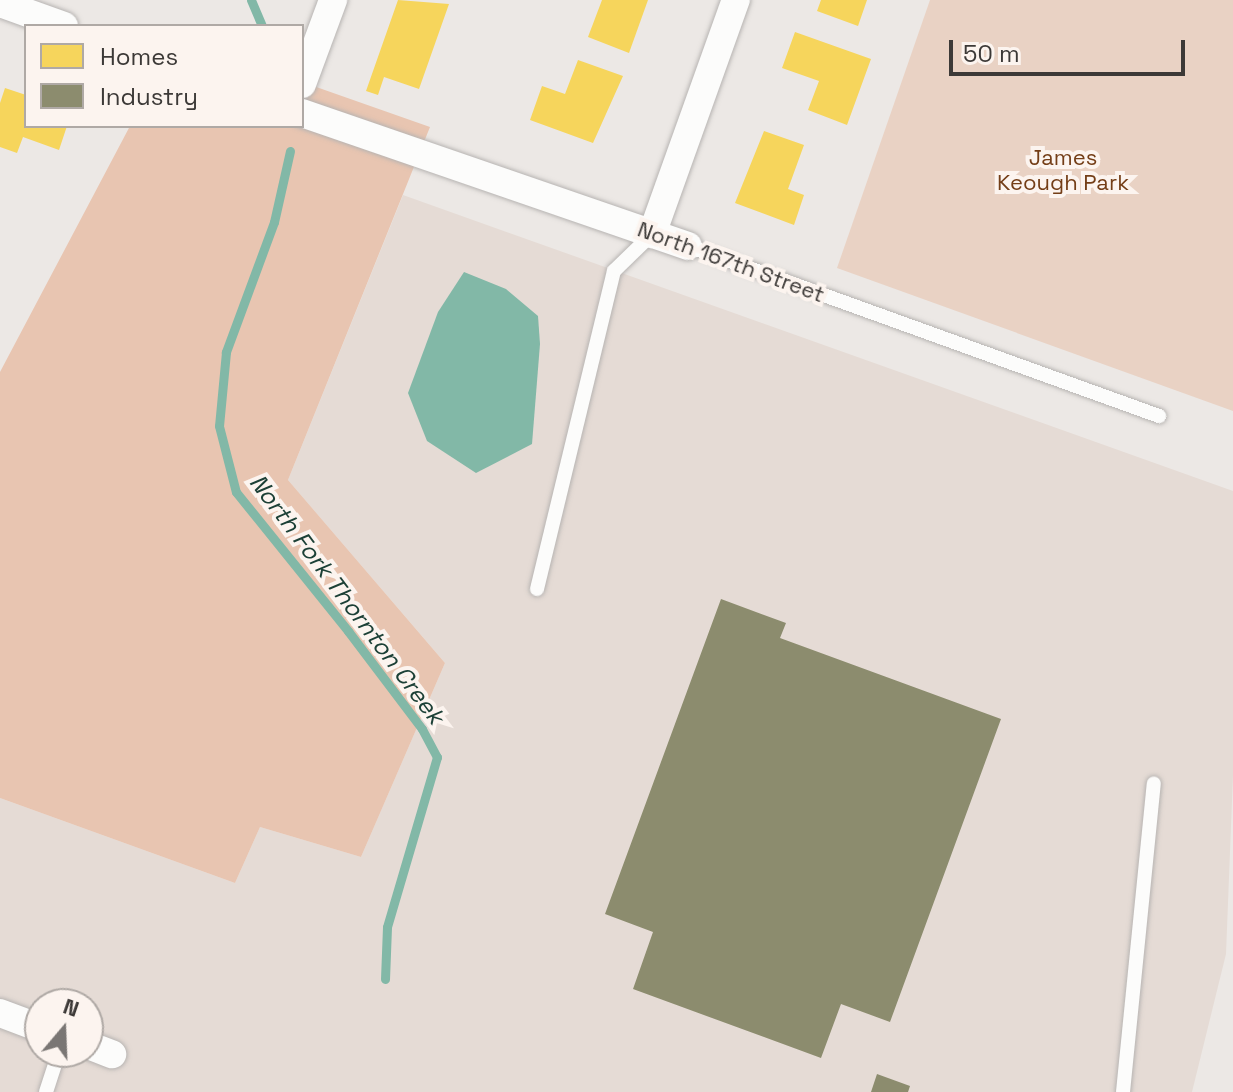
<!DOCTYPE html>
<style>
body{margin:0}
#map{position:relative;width:1233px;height:1092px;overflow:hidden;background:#ece8e5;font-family:"Space Grotesk",sans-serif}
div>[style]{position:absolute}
.built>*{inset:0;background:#e5dbd5}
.green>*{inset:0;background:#e9d2c4}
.forest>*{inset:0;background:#e8c5b1}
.water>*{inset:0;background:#82b8a7}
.homes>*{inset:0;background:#f6d55c}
.industry>*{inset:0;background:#8c8c6e}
.stream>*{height:9px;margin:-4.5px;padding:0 4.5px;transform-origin:4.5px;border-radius:4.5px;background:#82b8a7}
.roads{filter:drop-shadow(0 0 2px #b7b4b2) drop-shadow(0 0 2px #b7b4b2)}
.lane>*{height:14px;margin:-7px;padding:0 7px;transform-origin:7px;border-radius:7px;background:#fcfcfb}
.street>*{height:28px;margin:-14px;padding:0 14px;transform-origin:14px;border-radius:14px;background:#fcfcfb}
span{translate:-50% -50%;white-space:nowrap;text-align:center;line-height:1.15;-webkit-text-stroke:8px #fcf4ef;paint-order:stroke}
.park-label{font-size:22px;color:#743e17}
.street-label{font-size:22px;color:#3c3937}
.water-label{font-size:24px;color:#1c4036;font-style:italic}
.legend{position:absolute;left:24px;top:24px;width:280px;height:104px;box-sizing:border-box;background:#fcf4ef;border:2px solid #afa9a5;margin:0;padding:10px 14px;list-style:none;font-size:24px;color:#3c3937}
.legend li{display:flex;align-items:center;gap:16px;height:40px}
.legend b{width:40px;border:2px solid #afa9a5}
.north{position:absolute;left:24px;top:988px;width:80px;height:80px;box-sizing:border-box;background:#fcf4ef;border:2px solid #afa9a5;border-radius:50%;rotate:19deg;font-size:22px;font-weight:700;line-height:32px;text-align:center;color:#3c3937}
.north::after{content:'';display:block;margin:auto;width:28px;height:36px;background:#7a7674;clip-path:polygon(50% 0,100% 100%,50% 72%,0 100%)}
.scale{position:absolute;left:949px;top:40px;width:236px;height:36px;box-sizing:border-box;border:4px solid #3c3937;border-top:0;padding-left:10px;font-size:24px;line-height:28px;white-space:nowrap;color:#3c3937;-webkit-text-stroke:6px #fcf4ef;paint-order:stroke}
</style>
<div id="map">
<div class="built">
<i style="clip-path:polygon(evenodd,403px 195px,1233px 491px,1233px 775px,1226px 954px,1192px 1092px,0 1092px,0 798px,235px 883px,260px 827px,361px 857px,445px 663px,288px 480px,403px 195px,40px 1004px,88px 1004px,88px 1052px,40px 1052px,40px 1004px)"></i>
</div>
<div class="green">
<i style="clip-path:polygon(930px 0,1233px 0,1233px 411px,837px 268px)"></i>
</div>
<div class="forest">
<i style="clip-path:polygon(302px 82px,430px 127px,288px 480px,445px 663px,361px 857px,260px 827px,235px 883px,0 798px,0 372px,130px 126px,302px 126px)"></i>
</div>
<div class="water">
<i style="clip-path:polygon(464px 272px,506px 289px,538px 316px,540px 344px,532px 444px,476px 473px,427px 441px,408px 393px,438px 312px)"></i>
</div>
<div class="homes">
<i style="clip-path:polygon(398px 0,449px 4px,419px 89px,384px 77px,378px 95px,366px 91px)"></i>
<i style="clip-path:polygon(602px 0,648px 0,629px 53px,588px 37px)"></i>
<i style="clip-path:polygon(821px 0,867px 0,858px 26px,817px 11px)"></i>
<i style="clip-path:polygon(795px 32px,871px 59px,847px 125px,808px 110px,819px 81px,782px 68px)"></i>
<i style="clip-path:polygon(578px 60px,623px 76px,593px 143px,530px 120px,542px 86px,565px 94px)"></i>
<i style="clip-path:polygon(5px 88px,26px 95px,26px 126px,67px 126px,59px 150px,23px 137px,17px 153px,0 147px,0 103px)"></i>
<i style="clip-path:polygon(764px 131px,804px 145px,788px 189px,804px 195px,794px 225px,735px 203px)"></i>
</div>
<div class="industry">
<i style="clip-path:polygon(721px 599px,786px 623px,780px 638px,1001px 719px,890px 1022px,841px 1004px,821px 1058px,633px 989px,653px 932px,605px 914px)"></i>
<i style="clip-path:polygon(877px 1074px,910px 1086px,908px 1092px,871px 1092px)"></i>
</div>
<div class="stream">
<i style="left:251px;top:0;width:28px;rotate:67deg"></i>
<i style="left:290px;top:151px;width:73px;rotate:102.7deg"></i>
<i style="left:274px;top:222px;width:139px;rotate:110.3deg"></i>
<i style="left:226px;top:352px;width:74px;rotate:95.4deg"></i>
<i style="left:219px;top:426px;width:68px;rotate:75.6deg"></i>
<i style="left:236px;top:492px;width:179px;rotate:51.1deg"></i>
<i style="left:348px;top:631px;width:123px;rotate:52.9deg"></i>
<i style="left:422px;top:729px;width:32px;rotate:62deg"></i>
<i style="left:437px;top:757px;width:177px;rotate:106.4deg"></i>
<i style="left:387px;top:927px;width:52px;rotate:92.2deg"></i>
</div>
<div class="roads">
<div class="lane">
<i style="left:688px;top:246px;width:501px;rotate:19.85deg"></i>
<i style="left:537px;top:589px;width:327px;rotate:-76.4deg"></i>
<i style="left:614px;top:271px;width:53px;rotate:-44.2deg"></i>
<i style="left:46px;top:1092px;width:42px;rotate:-72deg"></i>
<i style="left:1123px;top:1092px;width:310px;rotate:-84.3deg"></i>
</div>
<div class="street">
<i style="left:0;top:3px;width:68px;rotate:19.8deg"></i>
<i style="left:302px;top:84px;width:90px;rotate:-69.7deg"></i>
<i style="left:302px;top:113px;width:408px;rotate:19deg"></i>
<i style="left:652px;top:234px;width:249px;rotate:-70.3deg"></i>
<i style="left:0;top:1013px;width:43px;rotate:20.6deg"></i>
<i style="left:88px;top:1045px;width:26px;rotate:21deg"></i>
</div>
</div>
<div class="park-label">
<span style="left:1063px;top:170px">James<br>Keough Park</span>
</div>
<div class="street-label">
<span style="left:731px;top:262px;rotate:20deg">North 167th Street</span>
</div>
<div class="water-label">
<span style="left:347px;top:599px;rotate:53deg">North Fork Thornton Creek</span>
</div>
<ul class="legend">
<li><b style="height:22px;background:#f6d55c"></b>Homes</li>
<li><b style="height:22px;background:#8c8c6e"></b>Industry</li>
</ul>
<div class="north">N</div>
<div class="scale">50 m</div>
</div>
